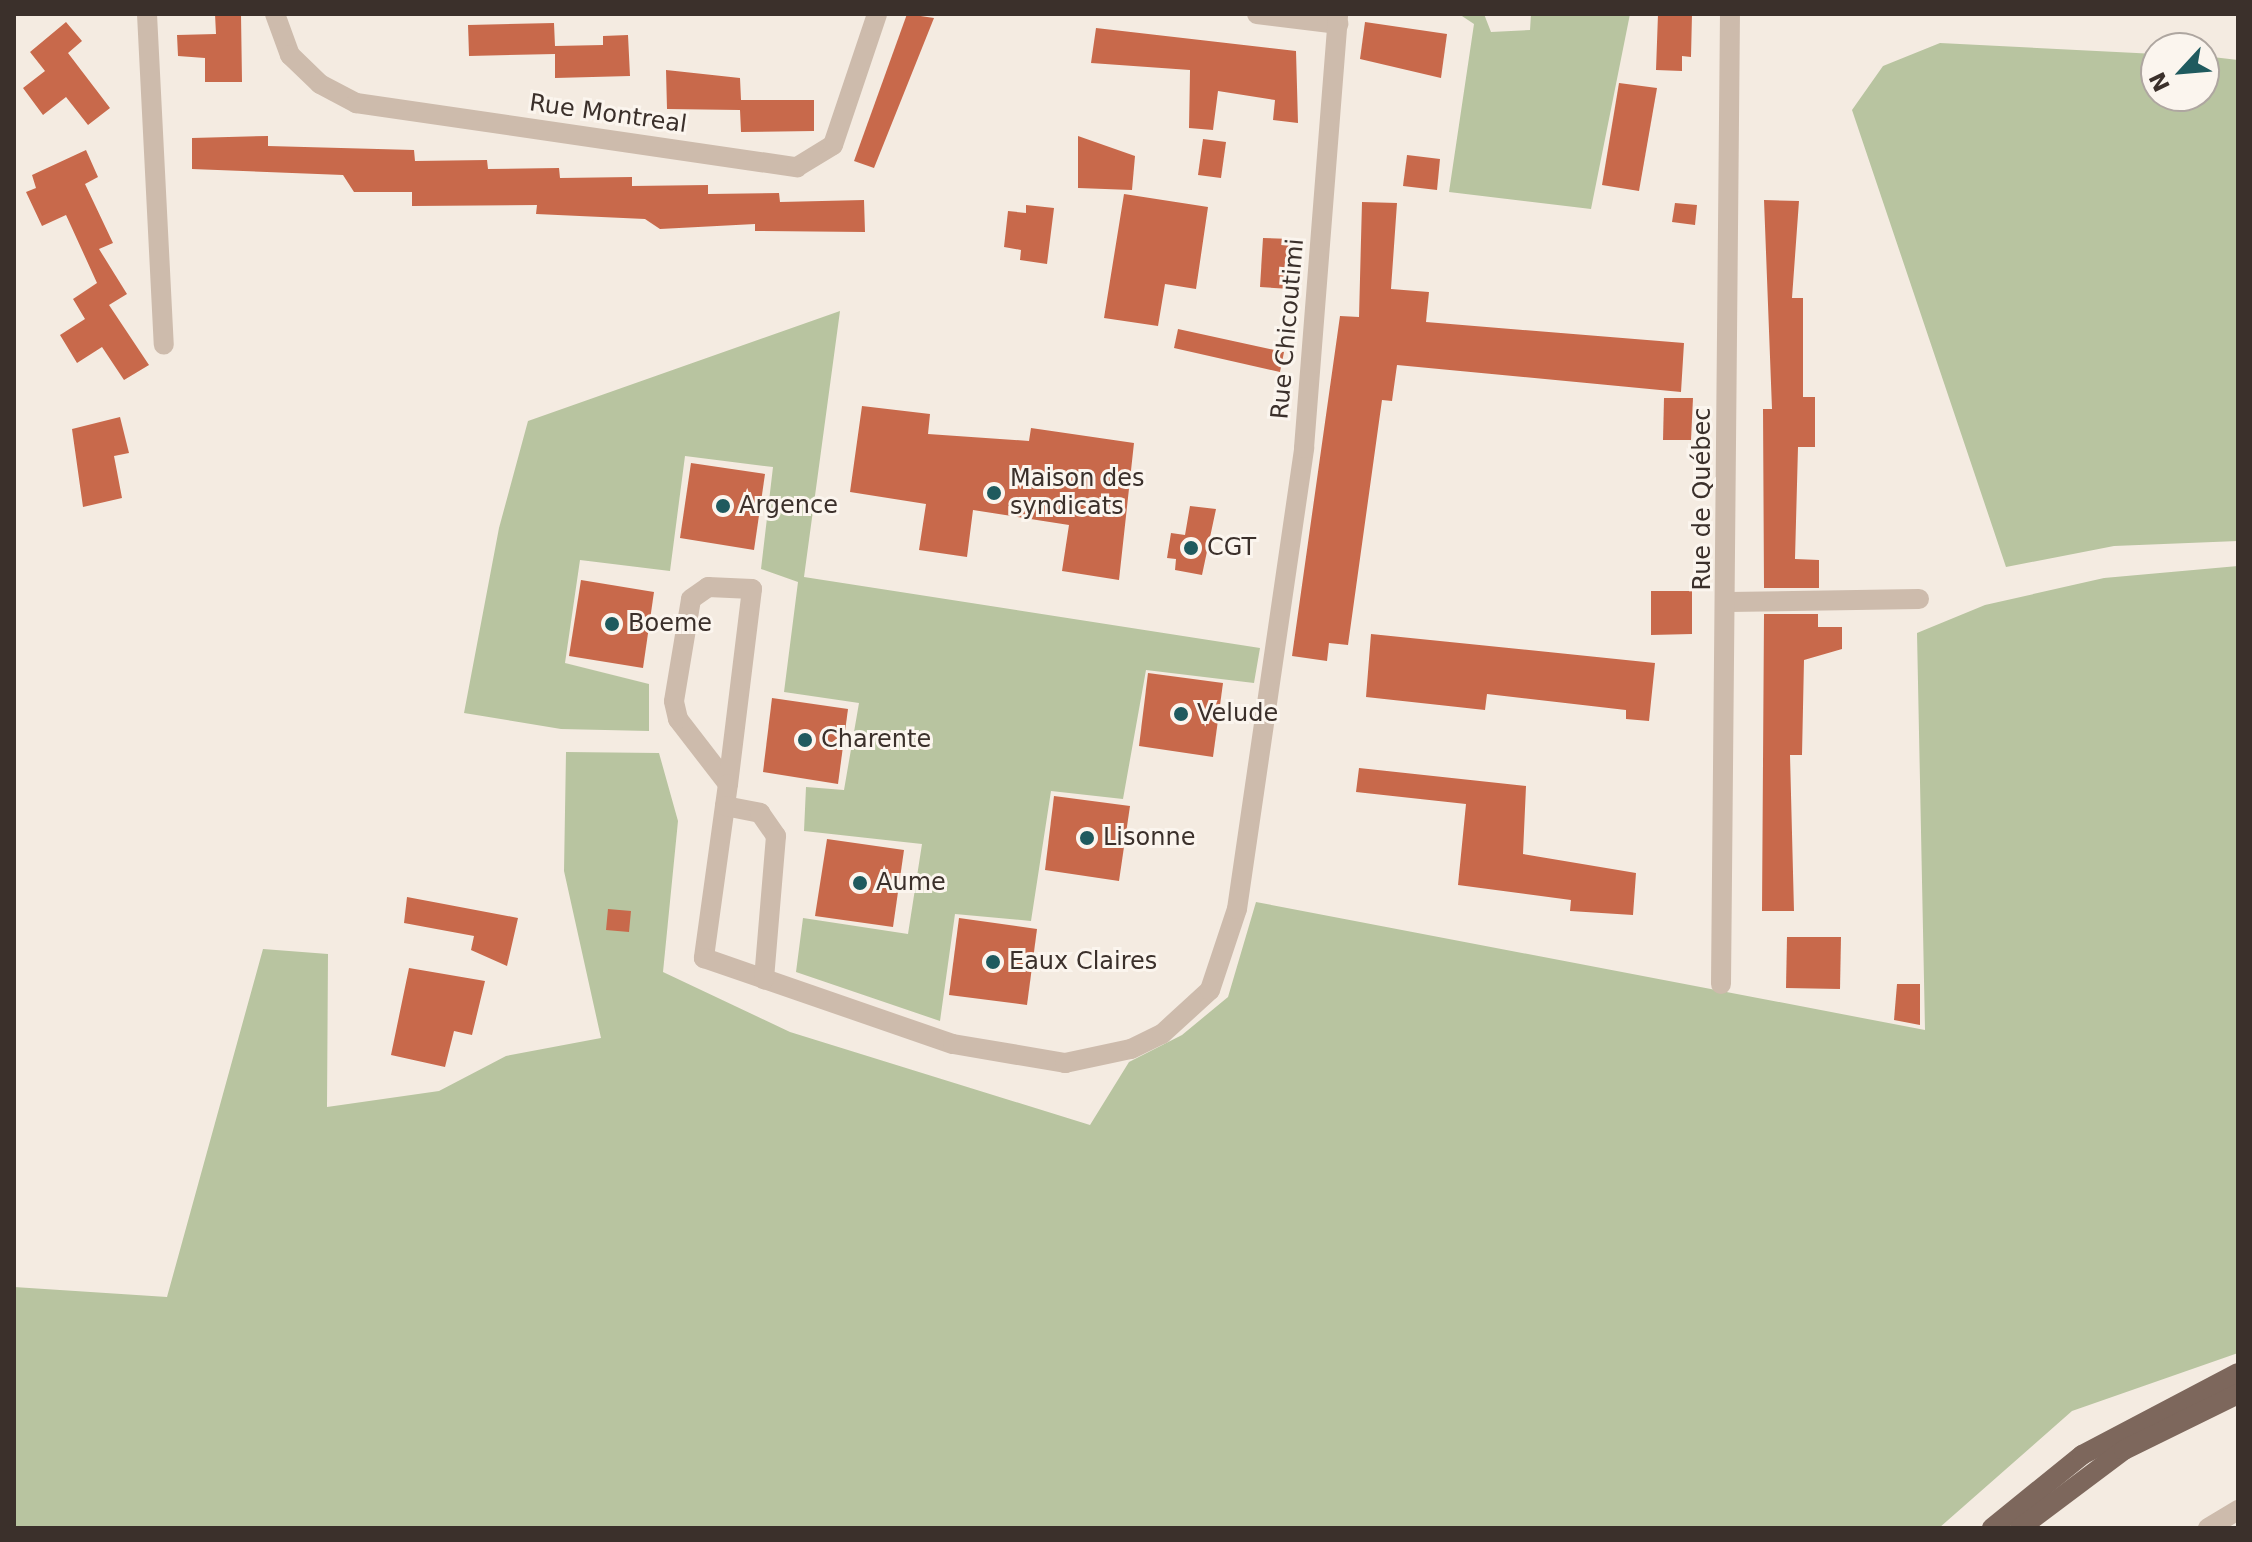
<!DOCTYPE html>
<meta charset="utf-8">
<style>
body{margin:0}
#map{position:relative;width:2252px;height:1542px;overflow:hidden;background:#f4ebe1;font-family:"DejaVu Sans",sans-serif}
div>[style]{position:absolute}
.green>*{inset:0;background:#b8c4a0}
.building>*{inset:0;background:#c8694b}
.minor>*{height:20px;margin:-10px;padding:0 10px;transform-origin:10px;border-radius:10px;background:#cdbbac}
.major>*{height:20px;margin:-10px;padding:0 10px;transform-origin:10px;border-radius:10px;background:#7d675c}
.dots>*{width:22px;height:22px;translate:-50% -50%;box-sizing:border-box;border:4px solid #fbf5ee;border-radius:50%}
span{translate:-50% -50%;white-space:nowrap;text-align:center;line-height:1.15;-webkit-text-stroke:6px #fbf5ee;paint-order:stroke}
.street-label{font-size:24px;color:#3b302b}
.poi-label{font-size:24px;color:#3b302b}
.left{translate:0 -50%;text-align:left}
.frame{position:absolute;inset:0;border:16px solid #3b302b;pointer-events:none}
.north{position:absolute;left:2140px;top:32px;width:80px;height:80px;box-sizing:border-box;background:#fbf5ee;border:2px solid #aea6a0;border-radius:50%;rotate:244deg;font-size:22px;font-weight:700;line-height:32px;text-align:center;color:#3b302b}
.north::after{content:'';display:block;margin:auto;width:28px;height:36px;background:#1f5a5e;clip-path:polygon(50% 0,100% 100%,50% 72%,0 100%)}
</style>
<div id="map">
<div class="green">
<i style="clip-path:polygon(1459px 14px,1484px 14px,1491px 32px,1530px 30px,1531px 14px,1630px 14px,1591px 209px,1449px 192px,1474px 24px)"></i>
<i style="clip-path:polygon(1940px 43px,2156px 54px,2156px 96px,2204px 96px,2204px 56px,2238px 60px,2238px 541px,2114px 546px,2006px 567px,1852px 110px,1883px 66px)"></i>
<i style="clip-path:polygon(840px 311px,804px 577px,1260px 648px,1254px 683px,1146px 670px,1123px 799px,1051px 791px,1031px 921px,955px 914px,940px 1021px,796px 972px,803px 918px,908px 934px,922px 844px,804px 831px,806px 787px,844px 790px,859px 703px,784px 692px,798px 582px,761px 569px,773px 467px,685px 456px,670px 571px,580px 560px,565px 663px,649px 684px,649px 731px,561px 729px,464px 713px,499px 528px,528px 421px)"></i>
<i style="clip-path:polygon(2238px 566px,2238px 1353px,2072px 1411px,1939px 1528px,14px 1528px,14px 1287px,167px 1297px,263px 949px,328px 954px,327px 1107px,439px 1091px,506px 1056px,601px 1038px,564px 871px,566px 752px,659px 753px,678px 821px,663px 972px,790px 1032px,1090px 1125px,1129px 1062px,1182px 1035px,1228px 997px,1256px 902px,1925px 1030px,1917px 633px,1985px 605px,2104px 578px)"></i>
</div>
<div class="building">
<i style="clip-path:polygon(215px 14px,241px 14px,242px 82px,205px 82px,205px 58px,178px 56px,177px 35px,216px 34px)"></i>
<i style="clip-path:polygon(907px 14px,934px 18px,874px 168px,854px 161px)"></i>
<i style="clip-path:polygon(1658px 14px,1692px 14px,1691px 57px,1682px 56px,1682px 71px,1656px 70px)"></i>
<i style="clip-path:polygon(66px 22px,82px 41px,68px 53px,110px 108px,88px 125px,66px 97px,43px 115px,23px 88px,45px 71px,30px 52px)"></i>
<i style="clip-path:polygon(1365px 22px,1447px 34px,1441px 78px,1360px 59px)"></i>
<i style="clip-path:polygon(554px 23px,555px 46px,603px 45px,603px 36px,628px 35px,630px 76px,555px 78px,555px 54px,469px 56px,468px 25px)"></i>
<i style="clip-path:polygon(1096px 28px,1296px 51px,1298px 123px,1273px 120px,1275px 100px,1218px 91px,1213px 130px,1189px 128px,1190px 70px,1091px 63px)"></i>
<i style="clip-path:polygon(666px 70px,740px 78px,741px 100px,814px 100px,814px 131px,741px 132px,740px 110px,667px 109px)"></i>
<i style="clip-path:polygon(1619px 83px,1657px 88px,1639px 191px,1602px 185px)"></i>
<i style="clip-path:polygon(268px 136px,268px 146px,414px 150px,415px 161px,487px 160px,488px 169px,559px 168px,560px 178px,632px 177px,632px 186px,708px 185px,708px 194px,779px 193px,780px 202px,864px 200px,865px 232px,755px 231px,755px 224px,660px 229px,645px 219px,536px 214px,537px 205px,412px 206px,412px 192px,354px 192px,343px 175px,192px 169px,192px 138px)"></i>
<i style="clip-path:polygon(1078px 136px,1135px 156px,1132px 190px,1078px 188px)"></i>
<i style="clip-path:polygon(1203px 139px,1226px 142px,1221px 178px,1198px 175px)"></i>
<i style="clip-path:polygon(86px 150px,98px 177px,85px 184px,113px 243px,99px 249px,127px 294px,109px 305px,149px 365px,124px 380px,102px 347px,77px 363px,60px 335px,85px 319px,73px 299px,97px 283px,66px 215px,42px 226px,26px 192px,36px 188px,32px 175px)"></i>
<i style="clip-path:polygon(1407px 155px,1440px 159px,1437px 190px,1403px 186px)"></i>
<i style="clip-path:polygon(1124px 194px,1208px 207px,1196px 289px,1165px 284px,1158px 326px,1104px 318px)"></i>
<i style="clip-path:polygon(1764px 200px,1799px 201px,1792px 298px,1803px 298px,1803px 397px,1815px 397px,1815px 447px,1798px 447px,1795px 559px,1819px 560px,1819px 588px,1764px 588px,1763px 409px,1772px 409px)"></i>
<i style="clip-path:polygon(1362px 202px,1397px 203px,1391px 289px,1429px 292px,1426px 322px,1684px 343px,1681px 392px,1397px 365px,1392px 401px,1382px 400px,1348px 645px,1329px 643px,1327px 661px,1292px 656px,1340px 316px,1359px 317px)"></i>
<i style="clip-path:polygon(1675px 203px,1697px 205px,1695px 225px,1672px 222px)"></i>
<i style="clip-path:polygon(1026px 205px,1054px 208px,1047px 264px,1020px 260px,1021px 250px,1004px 247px,1008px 211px,1026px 213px)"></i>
<i style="clip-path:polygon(1263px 238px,1292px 239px,1290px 289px,1260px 287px)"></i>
<i style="clip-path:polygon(1178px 329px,1284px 352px,1280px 372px,1174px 348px)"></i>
<i style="clip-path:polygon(1664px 398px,1693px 398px,1691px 440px,1663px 440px)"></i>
<i style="clip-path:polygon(862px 406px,930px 414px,928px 434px,1029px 441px,1031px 428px,1134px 443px,1119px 580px,1062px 571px,1069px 525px,973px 510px,967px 557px,919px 550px,926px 504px,850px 492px)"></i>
<i style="clip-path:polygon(120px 417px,129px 453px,114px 456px,122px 498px,83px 507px,72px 429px)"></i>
<i style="clip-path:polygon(691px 463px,765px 474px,754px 550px,680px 538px)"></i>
<i style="clip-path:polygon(1190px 506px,1216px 509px,1202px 575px,1175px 570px,1176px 559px,1167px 558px,1171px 533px,1185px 535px)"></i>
<i style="clip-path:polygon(581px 580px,654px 592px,643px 668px,569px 656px)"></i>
<i style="clip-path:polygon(1651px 591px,1692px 591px,1692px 634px,1651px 635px)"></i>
<i style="clip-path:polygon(1764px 614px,1818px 614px,1818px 627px,1842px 627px,1842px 649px,1804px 660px,1802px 755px,1790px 755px,1794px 911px,1762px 911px)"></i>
<i style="clip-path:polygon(1371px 634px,1655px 663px,1649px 721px,1626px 719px,1626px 710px,1487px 694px,1485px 710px,1366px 697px)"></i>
<i style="clip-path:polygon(1148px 673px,1223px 683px,1213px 757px,1139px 746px)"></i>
<i style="clip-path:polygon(772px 698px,848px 709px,838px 784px,763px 772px)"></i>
<i style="clip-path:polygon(1359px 768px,1526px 786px,1523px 854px,1636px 873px,1633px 915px,1570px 911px,1571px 900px,1458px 885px,1466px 804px,1356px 792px)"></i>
<i style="clip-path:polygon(1054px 796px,1130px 806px,1119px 881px,1045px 870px)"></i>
<i style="clip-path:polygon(827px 839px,904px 850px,893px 927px,815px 916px)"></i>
<i style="clip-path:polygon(407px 897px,518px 918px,507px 966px,471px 950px,474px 936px,404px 923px)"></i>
<i style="clip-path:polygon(608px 909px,631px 911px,629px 932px,606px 930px)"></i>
<i style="clip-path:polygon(959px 918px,1037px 929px,1027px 1005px,949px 995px)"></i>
<i style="clip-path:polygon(1787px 937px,1841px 937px,1840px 989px,1786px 988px)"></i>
<i style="clip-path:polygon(409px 968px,485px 981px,472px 1035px,454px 1031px,445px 1067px,391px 1055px)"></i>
<i style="clip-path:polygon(1897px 984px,1920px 984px,1920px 1025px,1894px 1020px)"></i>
</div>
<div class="minor">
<i style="left:147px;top:14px;width:331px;rotate:87.1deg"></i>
<i style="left:275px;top:14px;width:44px;rotate:69.9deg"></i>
<i style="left:290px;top:55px;width:42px;rotate:44deg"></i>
<i style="left:320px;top:84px;width:41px;rotate:27.8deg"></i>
<i style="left:356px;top:103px;width:446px;rotate:8.3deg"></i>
<i style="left:797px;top:167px;width:42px;rotate:-31.4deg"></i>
<i style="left:833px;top:145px;width:138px;rotate:-71.4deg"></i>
<i style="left:1257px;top:14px;width:82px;rotate:7deg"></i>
<i style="left:1729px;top:602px;width:190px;rotate:-0.9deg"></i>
<i style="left:728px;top:784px;width:82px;rotate:-127.6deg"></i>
<i style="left:678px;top:719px;width:18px;rotate:-103deg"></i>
<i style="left:674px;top:701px;width:103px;rotate:-80.5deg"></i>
<i style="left:691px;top:599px;width:21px;rotate:-35deg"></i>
<i style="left:708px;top:587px;width:44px;rotate:2.6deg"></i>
<i style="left:752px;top:589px;width:196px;rotate:97deg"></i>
<i style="left:728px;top:784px;width:176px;rotate:97.9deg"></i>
<i style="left:704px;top:958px;width:263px;rotate:19.1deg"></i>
<i style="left:953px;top:1044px;width:114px;rotate:9.6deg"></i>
<i style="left:1065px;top:1063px;width:67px;rotate:-12deg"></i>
<i style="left:1131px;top:1049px;width:34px;rotate:-26deg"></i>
<i style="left:1162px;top:1034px;width:65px;rotate:-42.5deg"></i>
<i style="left:1210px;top:990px;width:85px;rotate:-71.6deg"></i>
<i style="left:1237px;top:909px;width:466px;rotate:-81.7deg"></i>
<i style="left:1304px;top:448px;width:435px;rotate:-85.5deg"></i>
<i style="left:725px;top:806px;width:36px;rotate:11deg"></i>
<i style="left:760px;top:813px;width:28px;rotate:55deg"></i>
<i style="left:776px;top:836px;width:144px;rotate:94.8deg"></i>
<i style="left:1721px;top:984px;width:970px;rotate:-89.47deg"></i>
<i style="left:2208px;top:1528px;width:35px;rotate:-31deg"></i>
</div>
<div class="major">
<i style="left:1992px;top:1528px;width:116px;rotate:-39deg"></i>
<i style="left:2082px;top:1455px;width:176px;rotate:-27.7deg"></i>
<i style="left:2020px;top:1528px;width:130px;rotate:-36.9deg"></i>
<i style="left:2124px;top:1450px;width:127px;rotate:-26.2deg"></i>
</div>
<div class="dots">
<i style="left:994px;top:493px;background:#1f5a5e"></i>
<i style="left:723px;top:506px;background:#1f5a5e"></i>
<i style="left:1191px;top:548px;background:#1f5a5e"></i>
<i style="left:612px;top:624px;background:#1f5a5e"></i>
<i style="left:1181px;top:714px;background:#1f5a5e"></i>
<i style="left:805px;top:740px;background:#1f5a5e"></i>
<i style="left:1087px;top:838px;background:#1f5a5e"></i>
<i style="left:860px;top:883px;background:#1f5a5e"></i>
<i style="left:993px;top:962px;background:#1f5a5e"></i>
</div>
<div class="street-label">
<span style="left:608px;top:114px;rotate:8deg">Rue Montreal</span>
<span style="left:1288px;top:329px;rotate:-85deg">Rue Chicoutimi</span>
<span style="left:1703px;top:499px;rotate:-90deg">Rue de Québec</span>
</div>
<div class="poi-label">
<span class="left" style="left:1010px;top:493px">Maison des<br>syndicats</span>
<span class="left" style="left:739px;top:506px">Argence</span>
<span class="left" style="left:1207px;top:548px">CGT</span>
<span class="left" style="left:628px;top:624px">Boeme</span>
<span class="left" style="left:1197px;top:714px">Velude</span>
<span class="left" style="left:821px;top:740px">Charente</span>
<span class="left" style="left:1103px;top:838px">Lisonne</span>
<span class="left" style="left:876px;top:883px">Aume</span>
<span class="left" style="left:1009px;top:962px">Eaux Claires</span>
</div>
<div class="frame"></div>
<div class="north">N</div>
</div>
